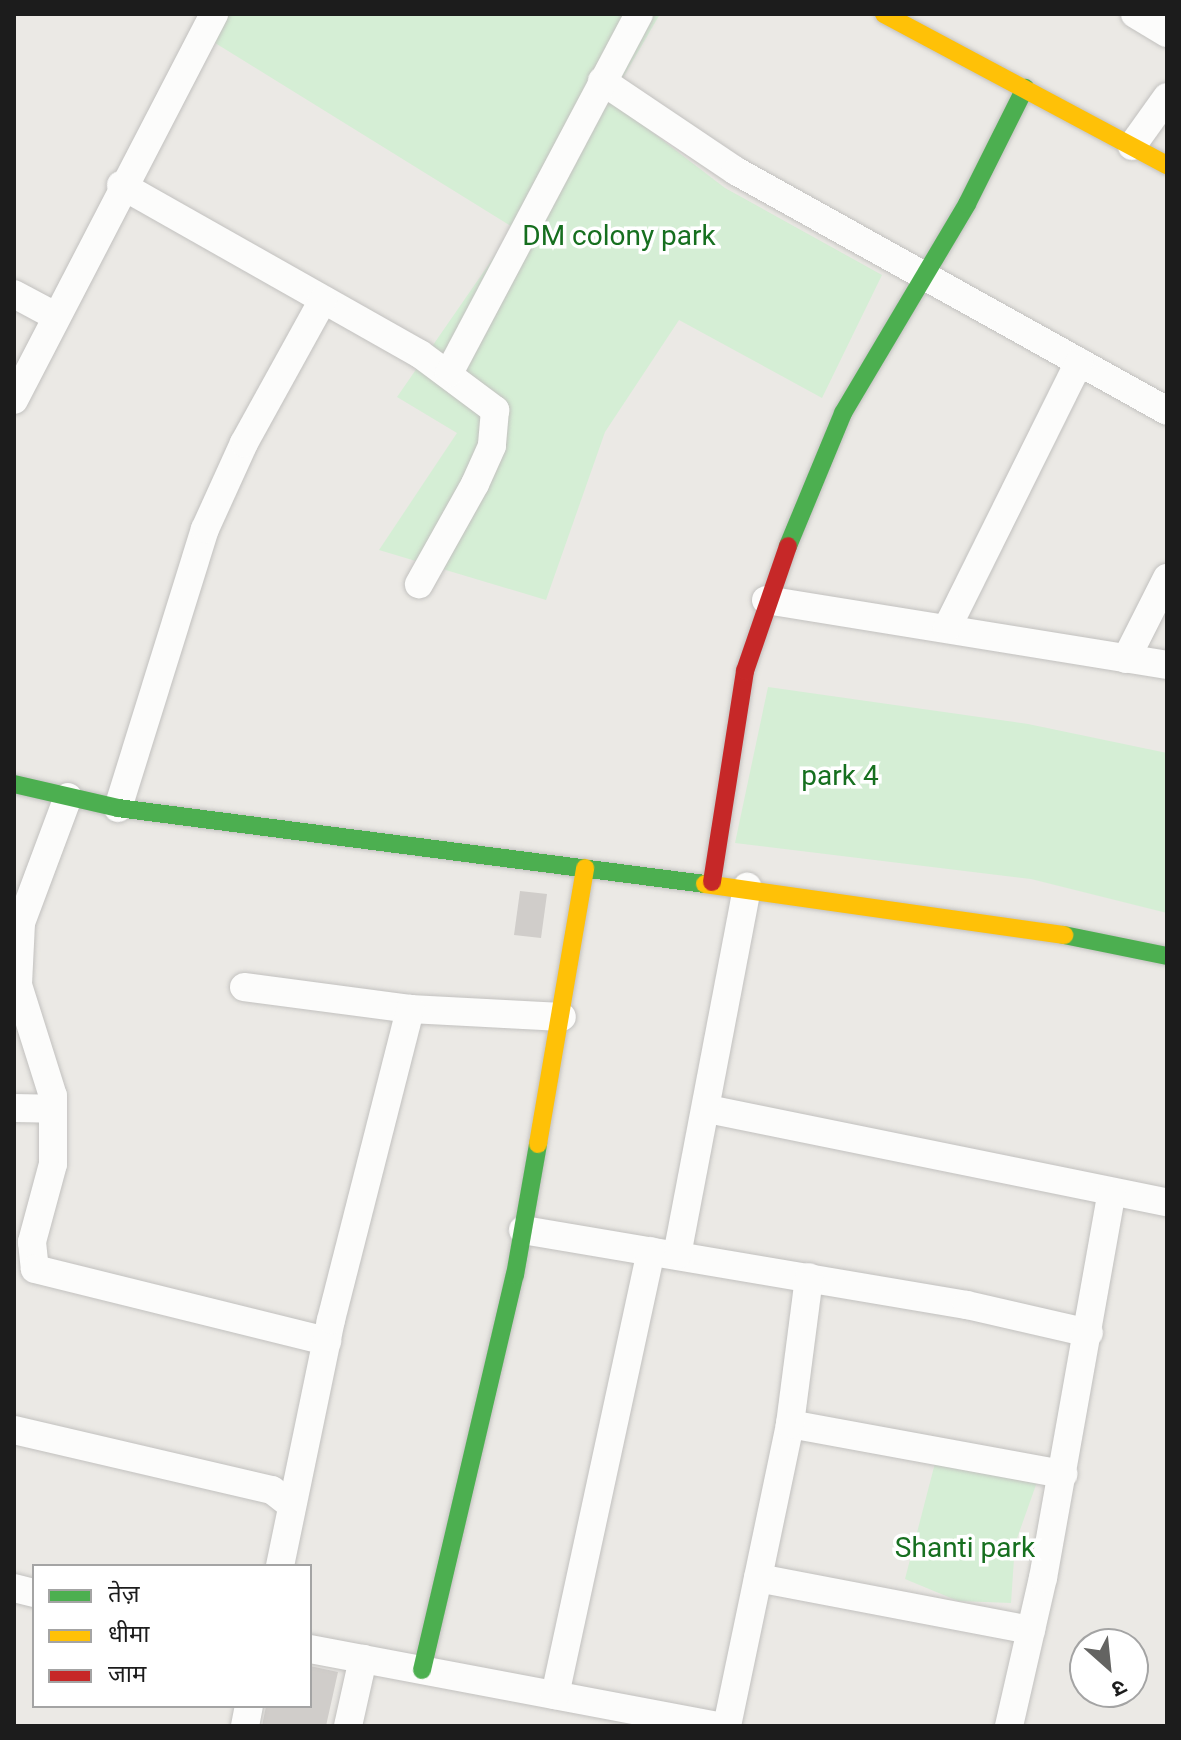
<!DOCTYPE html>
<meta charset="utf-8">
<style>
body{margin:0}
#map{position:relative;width:1181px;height:1740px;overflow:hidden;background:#ebe9e5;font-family:Roboto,"Noto Sans Devanagari",sans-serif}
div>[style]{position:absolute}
.park>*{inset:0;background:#d5eed5}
.building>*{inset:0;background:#d0cdca}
.roads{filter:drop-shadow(0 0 2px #c2c1bf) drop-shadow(0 0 2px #c2c1bf)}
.street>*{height:28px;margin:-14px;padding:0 14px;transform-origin:14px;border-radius:14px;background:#fcfcfb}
.fast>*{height:18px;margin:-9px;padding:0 9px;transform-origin:9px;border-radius:9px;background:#4caf50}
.slow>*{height:18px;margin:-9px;padding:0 9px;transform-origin:9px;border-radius:9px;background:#ffc107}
.jam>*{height:18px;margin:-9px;padding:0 9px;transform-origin:9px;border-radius:9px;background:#c62828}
span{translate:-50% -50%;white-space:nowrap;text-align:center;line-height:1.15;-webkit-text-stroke:7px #fff;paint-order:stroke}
.park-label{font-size:28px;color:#166f1f}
.frame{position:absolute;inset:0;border:16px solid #1c1c1c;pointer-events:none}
.legend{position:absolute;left:32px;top:1564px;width:280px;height:144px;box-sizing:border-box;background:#fff;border:2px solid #a4a4a4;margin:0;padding:10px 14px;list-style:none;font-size:24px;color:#1c1c1c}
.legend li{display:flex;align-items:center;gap:16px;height:40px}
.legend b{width:40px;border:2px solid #a4a4a4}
.north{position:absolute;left:1069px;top:1628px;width:80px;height:80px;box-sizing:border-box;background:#fff;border:2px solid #a4a4a4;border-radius:50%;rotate:153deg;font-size:22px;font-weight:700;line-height:32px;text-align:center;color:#1c1c1c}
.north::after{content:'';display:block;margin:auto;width:28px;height:36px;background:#646462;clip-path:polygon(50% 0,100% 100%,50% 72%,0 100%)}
</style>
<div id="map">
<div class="park">
<i style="clip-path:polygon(210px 14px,660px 14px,610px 100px,725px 188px,882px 275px,822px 398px,679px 320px,605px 432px,546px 600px,379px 550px,457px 433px,397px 397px,514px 228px,199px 33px)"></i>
<i style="clip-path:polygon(768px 687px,1028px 724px,1167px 753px,1167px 913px,1031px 879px,735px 843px)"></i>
<i style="clip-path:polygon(935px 1463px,1037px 1482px,1015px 1544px,1011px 1603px,958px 1601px,905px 1579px)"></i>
</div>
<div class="building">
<i style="clip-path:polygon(520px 891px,547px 894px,541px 938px,514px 935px)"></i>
<i style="clip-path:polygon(310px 1666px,338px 1672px,326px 1726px,262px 1726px,266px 1706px,310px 1706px)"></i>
</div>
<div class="roads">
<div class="street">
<i style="left:1135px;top:14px;width:37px;rotate:31deg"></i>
<i style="left:602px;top:81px;width:161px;rotate:33.9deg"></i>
<i style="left:736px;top:171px;width:493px;rotate:29.1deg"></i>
<i style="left:1132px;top:146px;width:60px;rotate:-54.5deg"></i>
<i style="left:121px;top:185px;width:343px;rotate:29.5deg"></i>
<i style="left:420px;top:354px;width:94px;rotate:36.7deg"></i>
<i style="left:495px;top:410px;width:36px;rotate:95deg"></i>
<i style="left:492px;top:446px;width:42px;rotate:114.1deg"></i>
<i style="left:475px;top:484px;width:115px;rotate:119.2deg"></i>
<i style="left:14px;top:294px;width:47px;rotate:28.2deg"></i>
<i style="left:449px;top:373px;width:406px;rotate:-62.1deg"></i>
<i style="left:14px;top:400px;width:435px;rotate:-62.6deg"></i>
<i style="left:766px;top:600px;width:406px;rotate:9.2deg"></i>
<i style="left:947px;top:628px;width:297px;rotate:-63.6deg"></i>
<i style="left:1126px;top:659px;width:91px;rotate:-63.2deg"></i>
<i style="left:68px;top:797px;width:134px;rotate:110.5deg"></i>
<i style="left:21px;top:923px;width:62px;rotate:92.8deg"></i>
<i style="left:18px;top:985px;width:116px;rotate:72.5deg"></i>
<i style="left:53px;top:1096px;width:68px;rotate:90deg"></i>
<i style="left:53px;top:1164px;width:81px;rotate:105.1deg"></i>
<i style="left:32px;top:1242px;width:27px;rotate:84deg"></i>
<i style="left:35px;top:1269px;width:301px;rotate:13.9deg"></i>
<i style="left:118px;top:808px;width:292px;rotate:-72.7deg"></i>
<i style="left:205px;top:529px;width:94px;rotate:-65.6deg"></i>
<i style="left:244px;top:443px;width:163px;rotate:-61.1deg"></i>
<i style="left:244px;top:987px;width:167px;rotate:7.5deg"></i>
<i style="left:410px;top:1009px;width:152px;rotate:3deg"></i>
<i style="left:14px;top:1108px;width:39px;rotate:1deg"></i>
<i style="left:708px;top:1109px;width:468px;rotate:11.5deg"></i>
<i style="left:523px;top:1230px;width:450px;rotate:9.6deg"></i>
<i style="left:967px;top:1305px;width:125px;rotate:12.9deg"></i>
<i style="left:677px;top:1255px;width:375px;rotate:-79.2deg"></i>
<i style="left:790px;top:1424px;width:278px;rotate:10.4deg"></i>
<i style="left:14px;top:1430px;width:265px;rotate:13.1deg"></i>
<i style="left:272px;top:1490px;width:23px;rotate:38deg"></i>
<i style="left:280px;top:1566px;width:251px;rotate:-78.3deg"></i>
<i style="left:331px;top:1320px;width:321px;rotate:-75.7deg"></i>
<i style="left:758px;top:1578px;width:278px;rotate:10.8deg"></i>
<i style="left:14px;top:1588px;width:21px;rotate:14deg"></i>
<i style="left:310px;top:1649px;width:415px;rotate:10.7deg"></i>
<i style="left:555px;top:1695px;width:454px;rotate:-77.8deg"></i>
<i style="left:245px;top:1726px;width:20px;rotate:-79deg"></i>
<i style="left:348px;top:1726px;width:69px;rotate:-77.4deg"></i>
<i style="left:727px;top:1726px;width:309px;rotate:-78.2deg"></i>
<i style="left:790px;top:1424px;width:148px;rotate:-82.6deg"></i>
<i style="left:1009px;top:1726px;width:152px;rotate:-77.1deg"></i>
<i style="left:1043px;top:1578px;width:392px;rotate:-79.9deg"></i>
</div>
<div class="fast">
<i style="left:788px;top:546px;width:144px;rotate:-67.5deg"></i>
<i style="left:843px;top:413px;width:243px;rotate:-59.3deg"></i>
<i style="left:967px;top:204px;width:130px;rotate:-63.4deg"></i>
<i style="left:14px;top:784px;width:107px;rotate:13deg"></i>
<i style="left:118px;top:808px;width:592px;rotate:7.38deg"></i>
<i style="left:1064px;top:935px;width:105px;rotate:11.5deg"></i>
<i style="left:422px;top:1670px;width:406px;rotate:-76.8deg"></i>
<i style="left:515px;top:1275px;width:133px;rotate:-80deg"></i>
</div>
<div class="slow">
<i style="left:884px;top:14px;width:321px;rotate:28.1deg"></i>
<i style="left:705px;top:884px;width:363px;rotate:8.1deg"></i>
<i style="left:538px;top:1144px;width:280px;rotate:-80.3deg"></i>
</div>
<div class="jam">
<i style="left:712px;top:882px;width:214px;rotate:-81.1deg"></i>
<i style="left:745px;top:671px;width:132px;rotate:-71deg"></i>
</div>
</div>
<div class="park-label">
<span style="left:619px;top:236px">DM colony park</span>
<span style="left:840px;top:776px">park 4</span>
<span style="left:965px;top:1548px">Shanti park</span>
</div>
<div class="frame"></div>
<ul class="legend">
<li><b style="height:10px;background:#4caf50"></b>तेज़</li>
<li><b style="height:10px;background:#ffc107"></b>धीमा</li>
<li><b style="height:10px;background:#c62828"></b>जाम</li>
</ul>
<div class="north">उ</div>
</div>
